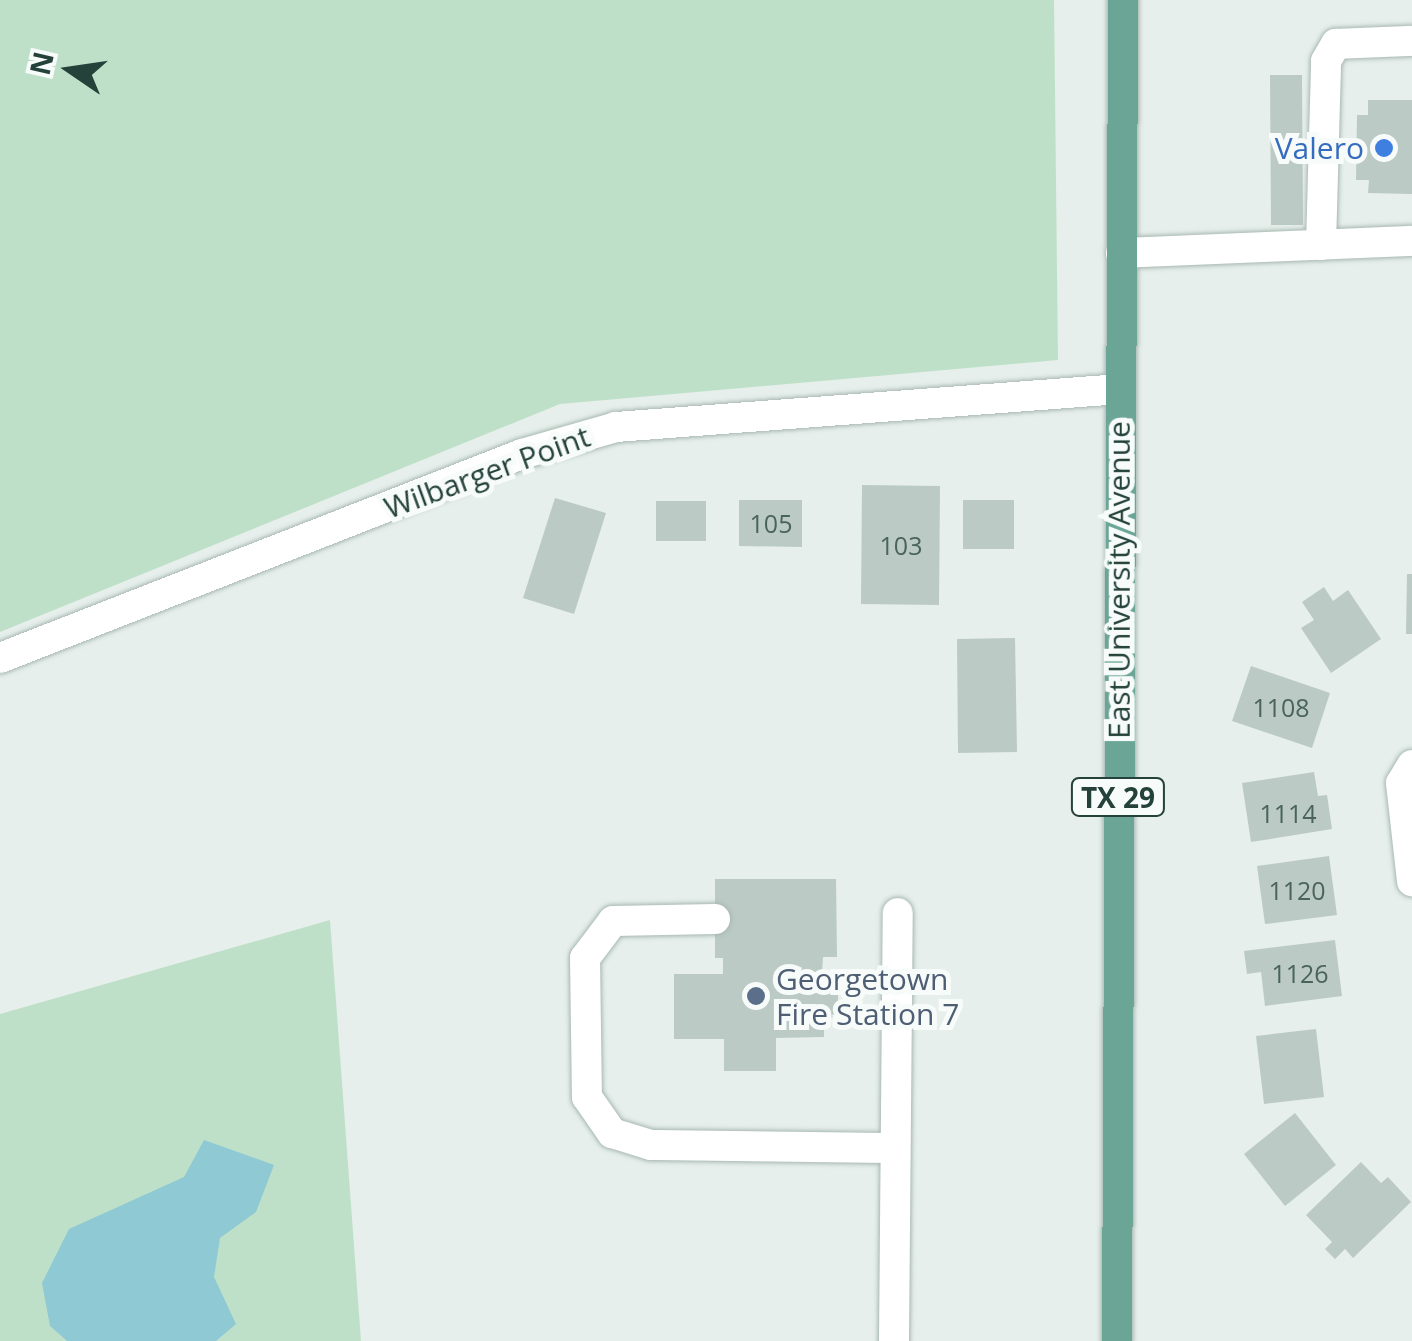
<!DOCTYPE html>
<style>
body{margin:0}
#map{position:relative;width:1412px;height:1341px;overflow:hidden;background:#e6efeb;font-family:"Open Sans",sans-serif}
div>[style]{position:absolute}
.green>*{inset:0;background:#bfe0c8}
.water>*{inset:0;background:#8ec9d4}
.building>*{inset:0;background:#bbcac4}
.roads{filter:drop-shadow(0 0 2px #a8b8b2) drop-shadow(0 0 2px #a8b8b2)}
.minor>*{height:30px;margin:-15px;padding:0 15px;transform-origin:15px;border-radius:15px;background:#fff}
.major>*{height:30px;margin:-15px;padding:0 15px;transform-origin:15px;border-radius:15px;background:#6aa596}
.dots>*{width:28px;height:28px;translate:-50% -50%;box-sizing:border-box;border:5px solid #f7fbf9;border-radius:50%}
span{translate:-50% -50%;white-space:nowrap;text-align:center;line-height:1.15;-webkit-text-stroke:10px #f7fbf9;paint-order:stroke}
.number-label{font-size:25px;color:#4a645c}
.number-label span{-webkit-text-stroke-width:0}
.shield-label span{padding:2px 8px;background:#f7fbf9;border:2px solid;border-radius:8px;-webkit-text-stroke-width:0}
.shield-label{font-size:28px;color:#24423a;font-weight:700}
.shop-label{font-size:30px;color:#366cbe}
.right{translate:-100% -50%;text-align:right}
.street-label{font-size:30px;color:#24423a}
.service-label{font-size:30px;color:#4e5e75}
.left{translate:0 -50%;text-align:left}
.north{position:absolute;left:20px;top:20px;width:100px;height:100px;-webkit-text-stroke:8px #f7fbf9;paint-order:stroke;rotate:283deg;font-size:28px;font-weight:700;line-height:40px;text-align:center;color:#24423a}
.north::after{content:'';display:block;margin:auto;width:35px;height:45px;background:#24423a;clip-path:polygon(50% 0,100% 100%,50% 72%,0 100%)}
</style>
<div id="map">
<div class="green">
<i style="clip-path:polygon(0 0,1054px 0,1058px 360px,560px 404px,0 632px)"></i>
<i style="clip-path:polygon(330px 920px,361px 1341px,0 1341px,0 1014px)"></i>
</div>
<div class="water">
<i style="clip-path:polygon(204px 1140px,274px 1165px,256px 1212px,220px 1238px,214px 1277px,236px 1324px,216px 1341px,67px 1341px,50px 1326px,42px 1283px,69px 1229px,184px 1177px)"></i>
</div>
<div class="building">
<i style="clip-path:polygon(1270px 75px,1302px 75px,1303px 225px,1271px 225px)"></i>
<i style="clip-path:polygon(1368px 100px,1412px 100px,1412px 194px,1368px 193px,1369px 180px,1356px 180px,1357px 115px,1368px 115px)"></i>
<i style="clip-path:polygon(862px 485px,940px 486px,939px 605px,861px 604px)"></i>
<i style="clip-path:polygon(555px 498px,606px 513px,574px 614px,523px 598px)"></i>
<i style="clip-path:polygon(739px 500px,802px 500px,802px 547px,739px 546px)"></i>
<i style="clip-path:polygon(963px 500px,1014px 500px,1014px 549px,963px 549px)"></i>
<i style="clip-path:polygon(656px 501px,706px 501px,706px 541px,656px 541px)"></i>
<i style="clip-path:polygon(1407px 574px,1412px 574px,1412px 634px,1406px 634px)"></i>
<i style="clip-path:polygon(1324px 587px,1333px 601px,1348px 590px,1381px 639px,1331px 673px,1301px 628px,1314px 620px,1302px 602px)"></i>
<i style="clip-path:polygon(1015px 638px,1017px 752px,958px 753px,957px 639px)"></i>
<i style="clip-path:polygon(1251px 666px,1330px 693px,1312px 748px,1232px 721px)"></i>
<i style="clip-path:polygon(1314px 772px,1318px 796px,1327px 795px,1332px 829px,1251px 842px,1242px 783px)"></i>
<i style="clip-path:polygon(1329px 856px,1337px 915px,1265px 924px,1257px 866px)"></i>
<i style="clip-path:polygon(715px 879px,836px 879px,837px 957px,823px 957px,822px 973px,838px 973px,838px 1018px,824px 1018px,824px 1037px,776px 1038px,776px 1071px,724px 1071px,724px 1039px,674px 1039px,674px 974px,723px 974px,723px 958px,715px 958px)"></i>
<i style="clip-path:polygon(1335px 940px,1342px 996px,1265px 1006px,1261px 972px,1247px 974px,1244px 951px)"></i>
<i style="clip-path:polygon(1316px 1029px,1324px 1097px,1264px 1104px,1256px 1036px)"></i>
<i style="clip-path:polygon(1295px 1113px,1336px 1165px,1285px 1206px,1244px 1154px)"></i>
<i style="clip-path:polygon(1361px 1162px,1381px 1183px,1388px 1177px,1411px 1202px,1353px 1258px,1345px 1249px,1335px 1259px,1325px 1249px,1332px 1242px,1306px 1215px)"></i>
</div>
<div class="roads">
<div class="minor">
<i style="left:1321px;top:245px;width:184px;rotate:-88.4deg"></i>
<i style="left:1326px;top:61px;width:20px;rotate:-60deg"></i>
<i style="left:1336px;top:44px;width:76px;rotate:-2.3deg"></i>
<i style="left:1121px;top:253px;width:291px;rotate:-2.4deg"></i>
<i style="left:0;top:658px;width:560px;rotate:-21.35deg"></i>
<i style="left:522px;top:454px;width:98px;rotate:-16deg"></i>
<i style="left:616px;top:427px;width:505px;rotate:-4.31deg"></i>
<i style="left:1412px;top:765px;width:21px;rotate:121deg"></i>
<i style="left:1401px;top:783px;width:99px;rotate:83.6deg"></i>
<i style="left:715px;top:919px;width:102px;rotate:178.9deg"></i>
<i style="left:613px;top:921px;width:46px;rotate:127.1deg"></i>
<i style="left:585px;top:958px;width:139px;rotate:89.2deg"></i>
<i style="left:587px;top:1097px;width:44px;rotate:55.2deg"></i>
<i style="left:612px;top:1133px;width:41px;rotate:17.1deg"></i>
<i style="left:651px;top:1145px;width:242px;rotate:0.7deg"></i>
<i style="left:894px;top:1341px;width:428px;rotate:-89.5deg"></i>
</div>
<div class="major">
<i style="left:1117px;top:1341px;width:1341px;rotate:-89.74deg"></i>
</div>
</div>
<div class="dots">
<i style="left:1384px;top:148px;background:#3f7fe0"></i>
<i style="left:756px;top:996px;background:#5c6f8a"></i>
</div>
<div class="number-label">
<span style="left:771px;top:523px">105</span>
<span style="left:901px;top:545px">103</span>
<span style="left:1281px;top:707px">1108</span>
<span style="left:1288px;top:813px">1114</span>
<span style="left:1297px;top:890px">1120</span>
<span style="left:1300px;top:973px">1126</span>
</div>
<div class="shield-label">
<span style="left:1118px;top:797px">TX 29</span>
</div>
<div class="shop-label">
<span class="right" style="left:1364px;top:148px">Valero</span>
</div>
<div class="street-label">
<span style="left:487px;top:472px;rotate:-20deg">Wilbarger Point</span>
<span style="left:1119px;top:580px;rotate:-90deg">East University Avenue</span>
</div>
<div class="service-label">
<span class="left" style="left:776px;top:996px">Georgetown<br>Fire Station 7</span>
</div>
<div class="north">N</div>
</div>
